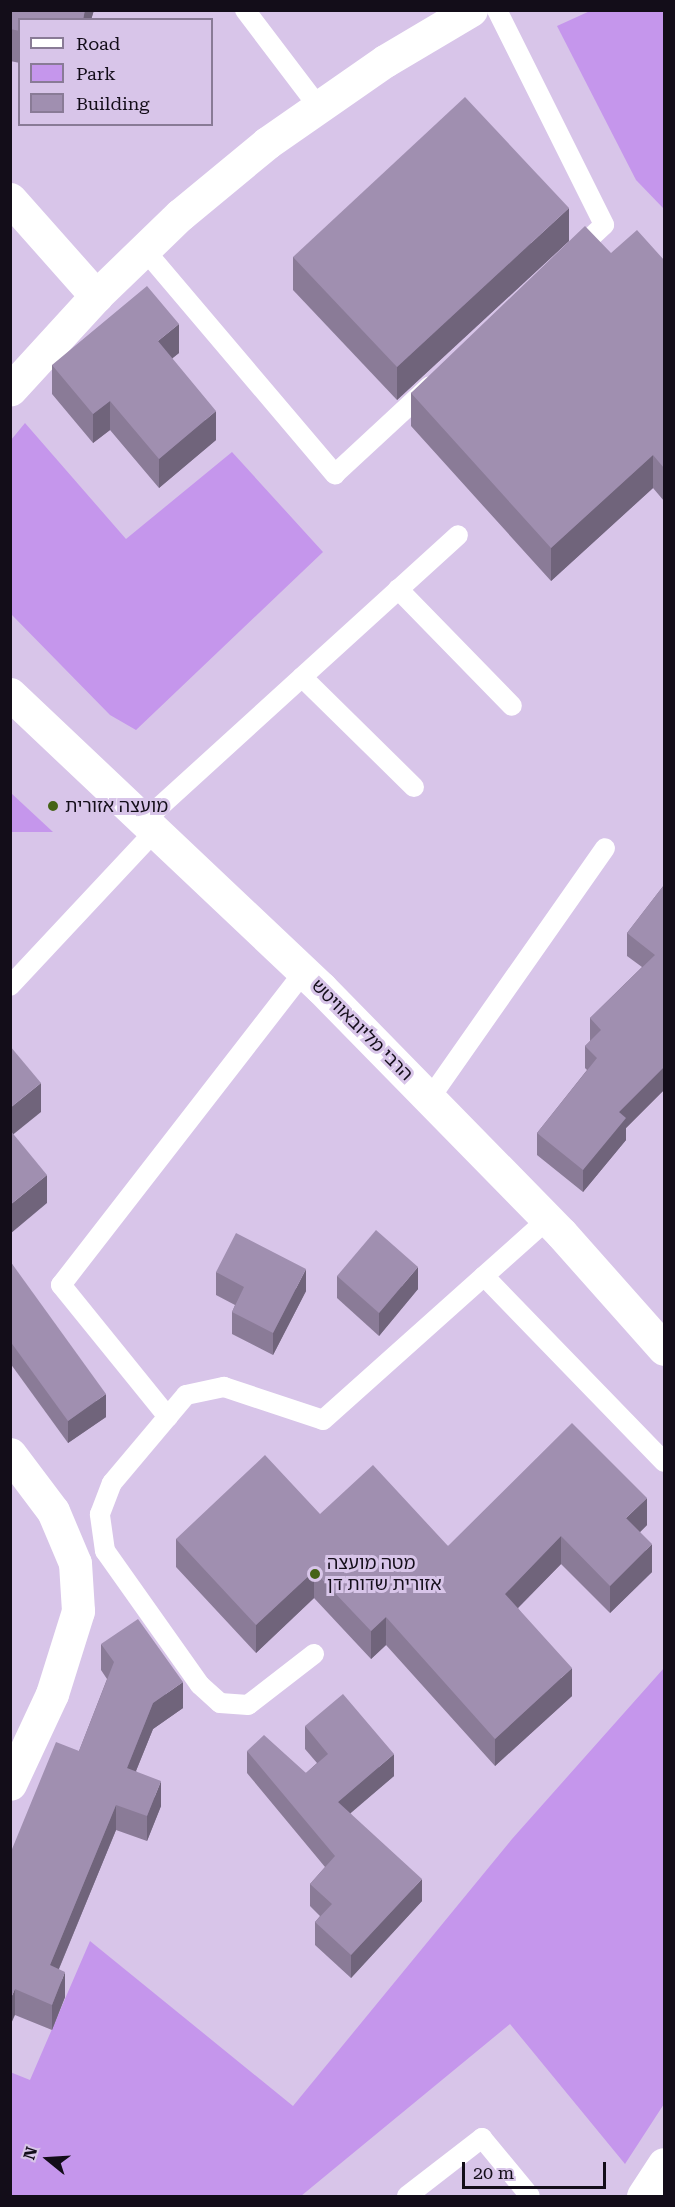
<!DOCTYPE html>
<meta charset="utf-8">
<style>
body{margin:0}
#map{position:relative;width:675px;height:2207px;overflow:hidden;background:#d8c5e9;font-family:"Roboto Serif","Noto Sans Hebrew",serif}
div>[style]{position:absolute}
.green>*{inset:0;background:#c596ec}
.service>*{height:20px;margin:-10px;padding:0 10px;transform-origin:10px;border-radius:10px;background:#fff}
.minor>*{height:33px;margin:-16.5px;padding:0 16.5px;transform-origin:16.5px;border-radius:16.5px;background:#fff}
.tertiary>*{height:33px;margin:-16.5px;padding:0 16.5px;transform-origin:16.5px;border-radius:16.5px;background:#fff}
.secondary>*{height:33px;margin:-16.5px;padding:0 16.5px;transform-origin:16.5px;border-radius:16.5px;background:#fff}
.wall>*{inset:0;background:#8a7b97}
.shaded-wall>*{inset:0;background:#70647b}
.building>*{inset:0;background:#a08fb0}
.dots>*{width:16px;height:16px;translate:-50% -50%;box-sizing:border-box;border:3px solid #d8c5e9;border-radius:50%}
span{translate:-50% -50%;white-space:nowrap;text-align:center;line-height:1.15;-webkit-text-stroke:6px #d8c5e9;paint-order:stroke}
.poi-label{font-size:18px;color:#130d19}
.left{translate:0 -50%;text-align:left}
.street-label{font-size:18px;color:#130d19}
.frame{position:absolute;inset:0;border:12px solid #130d19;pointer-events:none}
.legend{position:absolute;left:18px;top:18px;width:195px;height:108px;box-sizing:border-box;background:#d8c5e9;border:2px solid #897b96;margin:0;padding:8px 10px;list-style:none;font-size:18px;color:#130d19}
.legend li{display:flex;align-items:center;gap:12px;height:30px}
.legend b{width:30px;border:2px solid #897b96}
.north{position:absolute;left:18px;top:2129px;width:60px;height:60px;-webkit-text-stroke:4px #d8c5e9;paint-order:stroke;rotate:288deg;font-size:16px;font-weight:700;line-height:24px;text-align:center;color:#130d19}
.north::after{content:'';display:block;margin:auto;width:21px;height:27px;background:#130d19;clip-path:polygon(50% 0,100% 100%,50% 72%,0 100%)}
.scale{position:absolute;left:462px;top:2162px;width:144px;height:27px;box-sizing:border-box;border:3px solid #130d19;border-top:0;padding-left:8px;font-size:18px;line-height:21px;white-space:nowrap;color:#130d19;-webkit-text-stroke:4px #d8c5e9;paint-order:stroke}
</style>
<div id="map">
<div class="green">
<i style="clip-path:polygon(590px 11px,664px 11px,664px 209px,636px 180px,557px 26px)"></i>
<i style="clip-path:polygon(25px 423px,126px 539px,232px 452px,323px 552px,136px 730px,110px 715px,11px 614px,11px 440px)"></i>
<i style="clip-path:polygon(11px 793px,53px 832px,11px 832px)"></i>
<i style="clip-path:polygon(664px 1668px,664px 2104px,625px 2164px,510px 2024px,301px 2196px,11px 2196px,10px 2072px,30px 2080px,90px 1941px,293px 2106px,512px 1839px)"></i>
</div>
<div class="service">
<i style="left:245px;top:10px;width:121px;rotate:52.8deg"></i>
<i style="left:497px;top:10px;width:240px;rotate:63.5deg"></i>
<i style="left:604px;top:225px;width:40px;rotate:137deg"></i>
<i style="left:143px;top:248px;width:297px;rotate:49.7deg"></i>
<i style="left:335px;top:474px;width:129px;rotate:-42.8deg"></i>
<i style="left:398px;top:589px;width:163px;rotate:45.7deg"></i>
<i style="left:302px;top:677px;width:157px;rotate:44.5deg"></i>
<i style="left:145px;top:820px;width:423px;rotate:-42.3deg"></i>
<i style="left:10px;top:986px;width:214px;rotate:-46.9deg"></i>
<i style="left:430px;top:1098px;width:305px;rotate:-55deg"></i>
<i style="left:484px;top:1276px;width:259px;rotate:45.9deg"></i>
<i style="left:168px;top:1417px;width:170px;rotate:-129deg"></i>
<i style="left:61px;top:1285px;width:396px;rotate:-52.2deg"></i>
<i style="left:314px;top:1654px;width:83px;rotate:142.3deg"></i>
<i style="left:248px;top:1705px;width:28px;rotate:-176deg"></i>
<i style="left:220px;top:1703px;width:27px;rotate:-138deg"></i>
<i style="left:200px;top:1685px;width:164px;rotate:-125.3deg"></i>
<i style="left:105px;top:1551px;width:37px;rotate:-98deg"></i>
<i style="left:100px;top:1514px;width:33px;rotate:-69deg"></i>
<i style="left:112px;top:1483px;width:115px;rotate:-49.9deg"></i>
<i style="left:186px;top:1395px;width:39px;rotate:-12deg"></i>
<i style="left:224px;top:1387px;width:104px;rotate:18.4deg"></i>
<i style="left:323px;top:1420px;width:302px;rotate:-41.8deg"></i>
<i style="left:407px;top:2196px;width:95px;rotate:-37.7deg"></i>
<i style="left:482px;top:2138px;width:75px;rotate:50.4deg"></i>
</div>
<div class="minor">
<i style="left:10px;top:1454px;width:71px;rotate:53deg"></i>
<i style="left:53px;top:1511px;width:56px;rotate:67.1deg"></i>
<i style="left:75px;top:1563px;width:48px;rotate:86.4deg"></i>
<i style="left:78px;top:1611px;width:87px;rotate:107.4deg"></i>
<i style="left:52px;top:1694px;width:99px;rotate:115deg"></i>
<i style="left:643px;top:2196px;width:38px;rotate:-57deg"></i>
</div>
<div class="tertiary">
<i style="left:96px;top:296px;width:117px;rotate:-44deg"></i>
<i style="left:180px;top:215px;width:113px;rotate:-39.6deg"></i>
<i style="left:267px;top:143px;width:144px;rotate:-34.8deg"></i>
<i style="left:385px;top:61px;width:100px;rotate:-30.7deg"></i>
</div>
<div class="secondary">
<i style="left:10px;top:199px;width:130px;rotate:48.4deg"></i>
<i style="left:96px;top:296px;width:127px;rotate:132.5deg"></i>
<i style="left:10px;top:694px;width:428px;rotate:43.4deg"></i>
<i style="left:321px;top:988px;width:343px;rotate:45.6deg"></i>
<i style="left:561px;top:1233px;width:155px;rotate:48.4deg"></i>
</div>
<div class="wall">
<i style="clip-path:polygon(10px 10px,94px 10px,91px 20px,20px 20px,20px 63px,10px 61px)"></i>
<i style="clip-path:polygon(569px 241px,397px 400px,293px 290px,293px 257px)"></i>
<i style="clip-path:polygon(611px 253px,664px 260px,664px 501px,653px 488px,551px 581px,411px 426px,411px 393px)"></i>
<i style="clip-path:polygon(179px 353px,172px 358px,216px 440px,159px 488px,110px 430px,93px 443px,52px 394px,52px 365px)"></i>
<i style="clip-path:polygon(664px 885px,664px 1090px,626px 1128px,626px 1140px,583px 1192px,537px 1155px,537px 1133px,587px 1070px,585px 1068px,585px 1046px,590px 1041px,590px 1018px,642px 967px,627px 956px,627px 933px)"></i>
<i style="clip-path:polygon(10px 1261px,106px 1417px,68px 1443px,10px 1363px)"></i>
<i style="clip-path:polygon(216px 1272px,306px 1291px,273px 1355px,232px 1334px,232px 1312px,235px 1305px,216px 1295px)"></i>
<i style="clip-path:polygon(337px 1276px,418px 1289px,379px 1336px,337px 1298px)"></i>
<i style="clip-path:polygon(320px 1514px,448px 1546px,647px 1525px,640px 1532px,652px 1572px,610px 1613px,561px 1564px,518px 1608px,572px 1696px,495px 1766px,386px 1645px,371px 1659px,314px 1598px,256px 1653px,176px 1567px,176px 1539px)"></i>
<i style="clip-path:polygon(101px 1644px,183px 1708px,153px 1729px,136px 1771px,161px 1806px,147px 1841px,116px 1830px,59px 1969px,65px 1997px,52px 2030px,15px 2015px,10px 1854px,79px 1751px,107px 1679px,101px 1670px)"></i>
<i style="clip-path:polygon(305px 1726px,394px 1776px,350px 1813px,422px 1901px,351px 1978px,315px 1945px,315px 1922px,320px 1916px,310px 1906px,310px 1884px,325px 1867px,247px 1773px,247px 1751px,306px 1773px,317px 1763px,305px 1749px)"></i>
</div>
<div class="shaded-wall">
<i style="clip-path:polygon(85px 10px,94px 10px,91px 20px,83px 20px)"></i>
<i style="clip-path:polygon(569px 208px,569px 241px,397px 400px,397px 367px)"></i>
<i style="clip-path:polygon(179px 324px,179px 353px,158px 370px,158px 341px)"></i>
<i style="clip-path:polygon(110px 401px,110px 430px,93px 443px,93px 414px)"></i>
<i style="clip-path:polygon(216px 411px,216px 440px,159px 488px,159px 459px)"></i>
<i style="clip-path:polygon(653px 455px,653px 488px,551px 581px,551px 548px)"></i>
<i style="clip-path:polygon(664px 1067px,664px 1090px,626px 1128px,626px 1140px,583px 1192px,583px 1170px,619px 1112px)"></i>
<i style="clip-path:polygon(41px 1083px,41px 1112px,10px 1137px,10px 1108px)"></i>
<i style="clip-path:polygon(47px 1175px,47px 1203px,10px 1234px,10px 1205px)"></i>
<i style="clip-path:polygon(418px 1267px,418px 1289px,379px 1336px,379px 1313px)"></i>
<i style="clip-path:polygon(306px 1269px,306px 1291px,273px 1355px,273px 1333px)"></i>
<i style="clip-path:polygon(106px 1394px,106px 1417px,68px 1443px,68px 1421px)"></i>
<i style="clip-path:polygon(647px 1498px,647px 1525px,626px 1546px,626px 1518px)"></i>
<i style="clip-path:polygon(561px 1536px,561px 1564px,505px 1621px,505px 1594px)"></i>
<i style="clip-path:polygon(652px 1544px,652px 1572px,610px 1613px,610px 1586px)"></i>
<i style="clip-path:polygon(314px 1571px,314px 1598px,256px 1653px,256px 1625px)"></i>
<i style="clip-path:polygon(386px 1617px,386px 1645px,371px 1659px,371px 1631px)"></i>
<i style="clip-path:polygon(572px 1668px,572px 1696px,495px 1766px,495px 1739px)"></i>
<i style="clip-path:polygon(183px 1682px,183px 1708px,153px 1729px,127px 1793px,127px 1768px,153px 1703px)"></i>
<i style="clip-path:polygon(394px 1754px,394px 1776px,338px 1824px,338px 1802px)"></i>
<i style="clip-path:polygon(161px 1781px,161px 1806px,147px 1841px,147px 1816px)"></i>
<i style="clip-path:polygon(116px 1805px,116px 1830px,50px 1990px,50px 1965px)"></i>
<i style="clip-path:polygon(422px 1879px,422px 1901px,351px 1978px,351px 1955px)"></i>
<i style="clip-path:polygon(65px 1972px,65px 1997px,52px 2030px,52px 2005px)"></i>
<i style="clip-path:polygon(15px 1989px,15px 2015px,10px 2026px,10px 2000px)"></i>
</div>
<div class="building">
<i style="clip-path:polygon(10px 10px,85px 10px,83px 20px,20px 20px,20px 31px,10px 29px)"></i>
<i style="clip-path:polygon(465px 97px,569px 208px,397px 367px,293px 257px)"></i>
<i style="clip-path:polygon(585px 226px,611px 253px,637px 230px,664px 260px,664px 468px,653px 455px,551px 548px,411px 393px)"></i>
<i style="clip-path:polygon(147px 286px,179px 324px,158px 341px,216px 411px,159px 459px,110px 401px,93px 414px,52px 365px)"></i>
<i style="clip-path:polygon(664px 885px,664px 1067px,619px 1112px,626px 1118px,583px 1170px,537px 1133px,597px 1058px,585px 1046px,601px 1030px,590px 1018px,655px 955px,627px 933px)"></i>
<i style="clip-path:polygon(10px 1046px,41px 1083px,10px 1108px)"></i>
<i style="clip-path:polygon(10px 1130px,47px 1175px,10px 1205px)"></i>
<i style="clip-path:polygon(376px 1230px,418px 1267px,379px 1313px,337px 1276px)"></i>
<i style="clip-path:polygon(236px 1233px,306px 1269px,273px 1333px,232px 1312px,244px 1287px,216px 1272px)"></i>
<i style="clip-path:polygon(10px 1261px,106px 1394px,68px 1421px,10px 1341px)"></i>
<i style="clip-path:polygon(572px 1423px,647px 1498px,626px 1518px,652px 1544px,610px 1586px,561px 1536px,505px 1594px,572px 1668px,495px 1739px,386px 1617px,371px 1631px,314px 1571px,256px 1625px,176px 1539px,265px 1455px,320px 1514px,373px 1465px,448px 1546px)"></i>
<i style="clip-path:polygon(138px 1619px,183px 1682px,153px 1703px,127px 1768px,161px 1781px,147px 1816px,116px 1805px,50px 1965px,65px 1972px,52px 2005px,15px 1989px,10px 2000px,10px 1854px,56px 1742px,79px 1751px,114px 1662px,101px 1644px)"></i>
<i style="clip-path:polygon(343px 1694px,394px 1754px,338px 1802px,422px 1879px,351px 1955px,315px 1922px,332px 1904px,310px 1884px,335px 1856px,247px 1751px,264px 1735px,306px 1773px,328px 1754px,305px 1726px)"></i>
</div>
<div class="dots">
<i style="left:53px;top:806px;background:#456316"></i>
<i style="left:315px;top:1574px;background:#456316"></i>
</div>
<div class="poi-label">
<span class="left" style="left:65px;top:806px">מועצה אזורית</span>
<span class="left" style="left:327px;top:1574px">מטה מועצה<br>אזורית שדות דן</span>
</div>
<div class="street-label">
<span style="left:362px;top:1030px;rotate:45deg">הרבי מליובאוויטש</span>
</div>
<div class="frame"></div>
<ul class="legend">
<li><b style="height:8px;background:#fff"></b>Road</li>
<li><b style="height:16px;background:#c596ec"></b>Park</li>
<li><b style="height:16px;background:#a08fb0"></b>Building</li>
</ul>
<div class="north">N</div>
<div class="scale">20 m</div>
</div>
